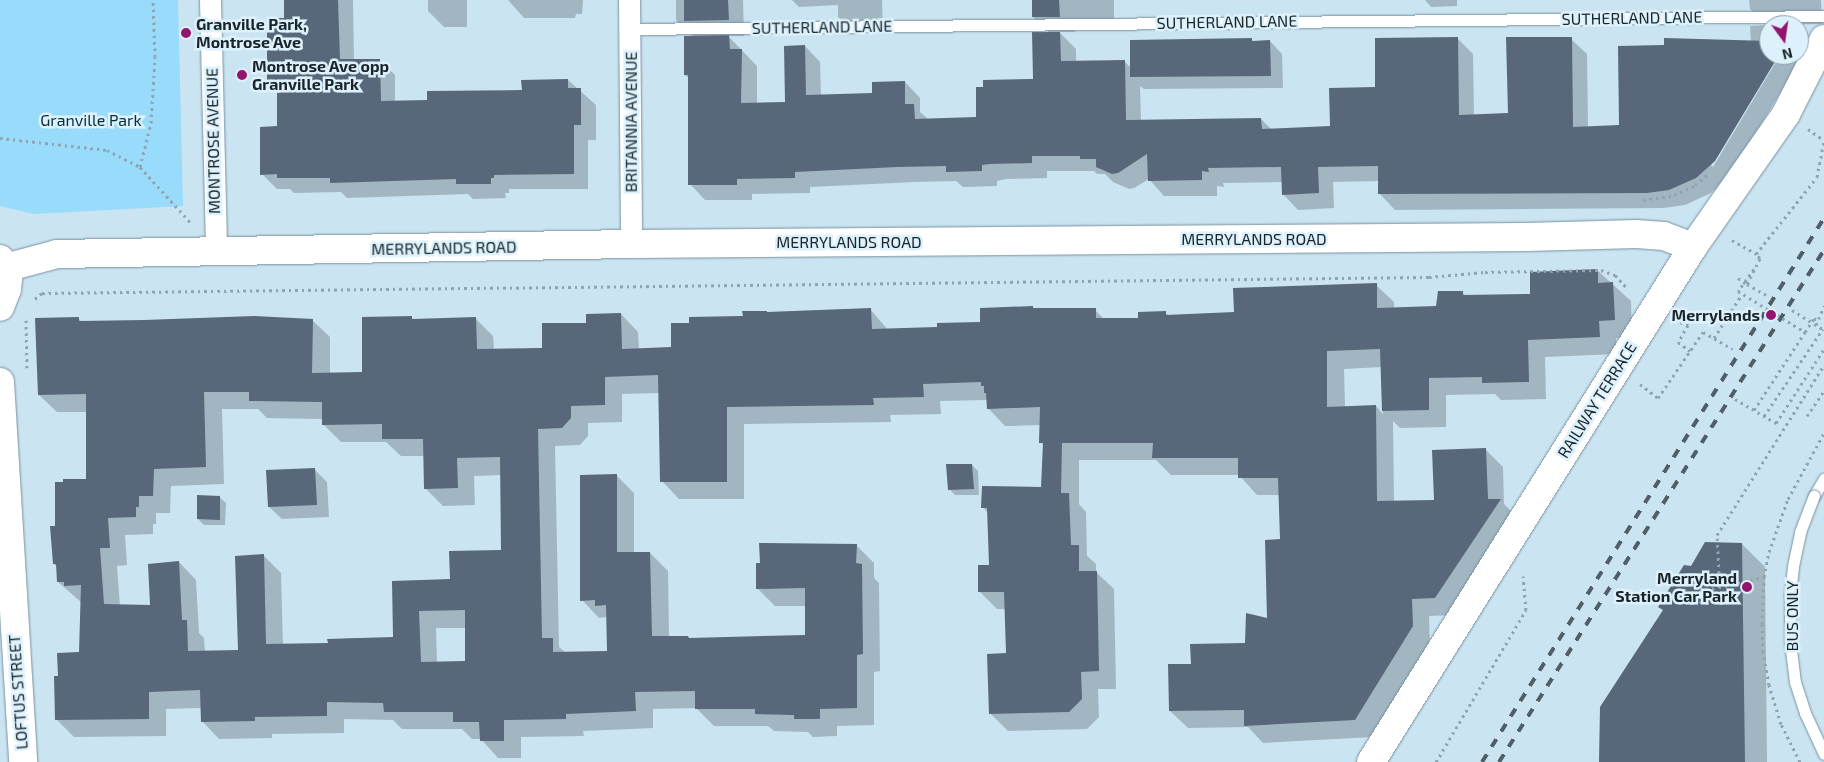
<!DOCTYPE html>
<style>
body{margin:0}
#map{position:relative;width:1824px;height:762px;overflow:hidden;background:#cae4f2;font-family:"Exo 2",sans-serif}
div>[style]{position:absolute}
.green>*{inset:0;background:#98dbfb}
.shadow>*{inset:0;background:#0003}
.building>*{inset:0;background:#586779}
.path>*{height:3px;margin-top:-1.5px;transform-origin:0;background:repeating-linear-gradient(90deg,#8fa4af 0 2.5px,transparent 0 6.5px)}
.roads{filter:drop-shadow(0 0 1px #7a929f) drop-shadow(0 0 1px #7a929f)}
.lane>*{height:11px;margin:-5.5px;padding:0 5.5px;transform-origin:5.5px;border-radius:5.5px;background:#fff}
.street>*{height:21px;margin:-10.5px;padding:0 10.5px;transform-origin:10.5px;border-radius:10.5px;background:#fff}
.secondary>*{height:28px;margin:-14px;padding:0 14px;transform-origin:14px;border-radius:14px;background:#fff}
.rail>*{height:4px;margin-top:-2px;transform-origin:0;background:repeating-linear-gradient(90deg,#505f67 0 9px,transparent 0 18px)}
.path-bridge>*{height:3px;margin-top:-1.5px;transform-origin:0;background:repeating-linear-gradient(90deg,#8fa4af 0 2.5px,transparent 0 6.5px)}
.bridges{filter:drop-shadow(0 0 1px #7a929f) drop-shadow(0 0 1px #7a929f)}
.lane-bridge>*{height:11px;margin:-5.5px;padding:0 5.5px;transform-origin:5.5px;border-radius:5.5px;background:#fff}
.dots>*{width:14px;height:14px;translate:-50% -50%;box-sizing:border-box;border:2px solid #dcf1fc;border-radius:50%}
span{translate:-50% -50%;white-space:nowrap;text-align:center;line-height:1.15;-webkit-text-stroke:5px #dcf1fc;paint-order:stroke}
.street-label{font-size:16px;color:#1a2429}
.poi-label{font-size:16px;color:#1a2429;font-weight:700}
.left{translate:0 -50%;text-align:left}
.right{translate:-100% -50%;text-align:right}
.park-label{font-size:16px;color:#022e3f}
.north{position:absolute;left:1759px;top:15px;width:50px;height:50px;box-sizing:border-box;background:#dcf1fc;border:1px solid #8e9fa8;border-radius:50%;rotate:166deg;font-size:14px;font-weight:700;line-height:20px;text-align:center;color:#1a2429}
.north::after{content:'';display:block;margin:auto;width:18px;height:22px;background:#94156e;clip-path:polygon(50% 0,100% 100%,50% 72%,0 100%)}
</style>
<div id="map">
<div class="green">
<i style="clip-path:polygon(0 0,178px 0,183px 206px,34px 214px,0 206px)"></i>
</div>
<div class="shadow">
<i style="clip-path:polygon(285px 0,353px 0,354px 60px,379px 60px,395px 75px,395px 102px,429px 101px,523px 91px,568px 80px,596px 105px,596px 140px,588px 140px,588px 189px,509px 189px,509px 193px,505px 193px,506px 198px,473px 199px,468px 194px,347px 198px,341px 192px,294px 193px,290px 189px,277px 189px,262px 174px,279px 128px,278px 91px,268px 81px,275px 32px,285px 19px)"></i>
<i style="clip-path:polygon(428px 0,467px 0,467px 27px,444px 27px,428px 11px)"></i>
<i style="clip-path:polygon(508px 0,583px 0,582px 14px,576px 14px,575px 18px,524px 18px)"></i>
<i style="clip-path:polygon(676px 0,743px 0,744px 36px,728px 36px,757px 66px,757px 104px,786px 103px,805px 46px,820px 62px,821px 96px,873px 94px,905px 82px,920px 98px,920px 112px,929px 120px,978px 118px,1035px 80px,1050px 33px,1033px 17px,1033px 0,1114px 0,1114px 28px,1076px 29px,1075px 32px,1059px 32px,1076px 49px,1076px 62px,1125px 62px,1131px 68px,1251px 39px,1254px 42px,1270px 41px,1282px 54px,1283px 88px,1144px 89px,1140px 86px,1141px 121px,1261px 119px,1271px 129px,1331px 127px,1376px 88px,1458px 39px,1473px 54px,1474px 116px,1510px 114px,1571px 39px,1587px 54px,1588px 127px,1620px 126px,1751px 42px,1750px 26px,1766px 25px,1750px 9px,1749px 0,1821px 0,1822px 24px,1769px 25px,1769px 55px,1777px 55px,1711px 165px,1713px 167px,1780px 55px,1799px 55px,1799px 27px,1812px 40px,1730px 176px,1711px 193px,1685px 205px,1663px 208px,1395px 210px,1380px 194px,1379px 181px,1333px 182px,1334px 208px,1298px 210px,1283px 194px,1282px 182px,1223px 183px,1224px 187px,1217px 186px,1217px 196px,1164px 196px,1149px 179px,1134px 188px,1129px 189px,1113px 182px,1105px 174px,1097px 174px,1094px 171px,1047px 171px,1047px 178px,1006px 179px,997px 181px,997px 186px,963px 187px,956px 181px,914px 182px,810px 187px,810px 193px,752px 194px,752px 200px,705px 200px,690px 184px,690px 79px,685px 75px,694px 37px,676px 20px)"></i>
<i style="clip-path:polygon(792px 0,882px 0,883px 32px,854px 32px,838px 17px,838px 5px,799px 7px)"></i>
<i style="clip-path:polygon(1425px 0,1457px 0,1457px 6px,1431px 7px)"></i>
<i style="clip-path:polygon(evenodd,1597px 270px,1631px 301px,1632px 338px,1616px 338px,1617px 354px,1545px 357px,1546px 399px,1501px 400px,1495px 394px,1446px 395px,1446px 427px,1400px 428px,1393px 421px,1394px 502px,1435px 501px,1485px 449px,1503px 467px,1504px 504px,1518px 518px,1453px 615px,1429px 616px,1430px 645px,1373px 737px,1263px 743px,1248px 727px,1188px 728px,1170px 711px,1192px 665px,1247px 645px,1268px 620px,1281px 541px,1279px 495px,1257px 495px,1239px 475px,1171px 475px,1156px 460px,1079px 460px,1079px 504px,1086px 512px,1087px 556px,1096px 564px,1096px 572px,1114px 589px,1116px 689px,1098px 689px,1099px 717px,1087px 729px,1008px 731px,990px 713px,1007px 654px,1006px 609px,997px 609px,980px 592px,991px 566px,988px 513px,983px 507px,1042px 488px,1044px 446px,1041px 442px,1041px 425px,1005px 426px,988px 408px,988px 400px,940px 401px,941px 414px,890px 415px,891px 422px,744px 424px,744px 499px,679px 499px,662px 481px,660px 393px,622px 394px,622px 422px,588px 423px,588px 436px,580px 445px,555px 446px,559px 647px,566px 653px,608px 652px,607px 617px,599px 618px,582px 600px,616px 475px,634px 493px,634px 553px,650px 553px,668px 571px,669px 637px,690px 639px,806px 636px,806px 606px,775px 606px,757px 588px,856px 545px,874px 563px,874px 578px,879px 583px,880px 671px,874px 672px,874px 725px,837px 726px,837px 736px,813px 737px,808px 732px,774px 731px,768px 726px,714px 726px,696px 708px,653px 709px,653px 728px,583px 731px,584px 736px,521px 737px,521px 758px,498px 758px,481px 739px,472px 739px,462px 729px,402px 729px,393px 720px,344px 719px,344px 733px,272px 734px,272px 738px,219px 739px,202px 721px,201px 708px,166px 709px,166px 736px,74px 737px,56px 719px,59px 677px,80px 654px,81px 602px,58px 582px,58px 567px,54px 564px,87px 481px,87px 412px,57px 412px,39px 395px,78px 318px,82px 322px,312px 320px,330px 337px,330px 374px,363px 374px,411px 317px,414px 320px,476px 319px,493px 336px,494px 350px,543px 349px,587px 324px,621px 314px,638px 332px,639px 349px,672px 348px,690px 325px,767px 312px,769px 314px,871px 310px,888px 330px,939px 328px,982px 323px,1034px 309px,1095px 310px,1105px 320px,1139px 319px,1165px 312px,1169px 316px,1235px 313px,1376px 285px,1394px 302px,1394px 309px,1437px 308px,1462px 292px,1467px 297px,1532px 295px,1597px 270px,1382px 367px,1383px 414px,1376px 406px,1345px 407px,1344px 369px,1382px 367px,1597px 270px,222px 409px,258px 409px,267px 418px,323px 419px,323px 424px,341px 442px,386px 442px,401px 456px,425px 456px,426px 489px,443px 506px,475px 505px,474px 476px,502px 475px,503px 552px,451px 580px,393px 582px,395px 638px,352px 638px,329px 640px,329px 644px,283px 645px,281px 573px,263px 555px,239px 651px,205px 652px,204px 638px,199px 633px,196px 580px,179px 562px,152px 606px,120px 606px,117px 566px,127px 565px,125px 535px,153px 534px,153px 524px,156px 524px,156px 513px,170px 513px,171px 486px,224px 484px,222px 409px,1597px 270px,436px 628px,466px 628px,467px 663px,437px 663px,436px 628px)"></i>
<i style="clip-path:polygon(972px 465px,978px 471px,979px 495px,955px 495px,949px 489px)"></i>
<i style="clip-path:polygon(315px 470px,327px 482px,329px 517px,282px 519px,269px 507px)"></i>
<i style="clip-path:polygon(219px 497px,226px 503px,225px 525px,204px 525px,198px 519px)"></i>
<i style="clip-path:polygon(1742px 544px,1765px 567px,1767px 762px,1605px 762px,1664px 611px,1660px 607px,1692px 567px)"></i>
</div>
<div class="building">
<i style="clip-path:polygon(284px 0,338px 0,340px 59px,380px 59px,381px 101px,427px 100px,427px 91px,522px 90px,521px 80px,568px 79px,568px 88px,581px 88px,581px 125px,574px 125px,574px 174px,494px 175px,494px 178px,491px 178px,491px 184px,456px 184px,456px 179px,330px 183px,330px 178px,277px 178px,277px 174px,260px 175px,260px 127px,277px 126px,277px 81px,267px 81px,267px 31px,274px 31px,274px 18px,284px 18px)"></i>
<i style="clip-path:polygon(684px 0,728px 0,729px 20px,684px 21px)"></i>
<i style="clip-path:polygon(1032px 0,1059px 0,1060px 17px,1032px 17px)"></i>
<i style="clip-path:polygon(1032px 32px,1060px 32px,1061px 61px,1125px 60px,1126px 120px,1261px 118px,1262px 129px,1330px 126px,1329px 88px,1375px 87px,1375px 38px,1458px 37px,1459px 115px,1508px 113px,1506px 37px,1572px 37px,1573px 127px,1619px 125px,1618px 46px,1664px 45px,1664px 38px,1769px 41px,1769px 55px,1779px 55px,1715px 161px,1696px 178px,1669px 190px,1647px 193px,1378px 194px,1378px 166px,1318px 167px,1319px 193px,1282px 195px,1281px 167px,1208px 168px,1209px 172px,1202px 171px,1202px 180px,1148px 181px,1147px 154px,1118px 173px,1112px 174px,1096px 167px,1096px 159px,1080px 159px,1080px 156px,1032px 156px,1032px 163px,990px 164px,982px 165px,982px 171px,946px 172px,946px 166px,897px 167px,795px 172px,795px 178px,737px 179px,737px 185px,688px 185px,688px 75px,684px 75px,684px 36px,729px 35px,730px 49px,742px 49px,741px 103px,785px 102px,784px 46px,805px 45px,806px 95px,872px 93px,872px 82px,905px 81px,905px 104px,914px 104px,915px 119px,976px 117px,976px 87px,983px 87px,983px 80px,1033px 79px)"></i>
<i style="clip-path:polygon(1252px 38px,1252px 41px,1270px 40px,1271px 76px,1130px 77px,1130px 40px)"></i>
<i style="clip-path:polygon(evenodd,1598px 269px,1598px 283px,1613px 282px,1615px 320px,1599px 321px,1600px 337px,1528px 340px,1529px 382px,1482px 383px,1482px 377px,1429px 378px,1429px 410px,1382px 411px,1380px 349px,1327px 351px,1327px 407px,1376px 405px,1377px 501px,1434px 500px,1432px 450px,1486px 448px,1488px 499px,1501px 499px,1435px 598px,1412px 599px,1413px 626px,1355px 720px,1244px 726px,1244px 710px,1169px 711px,1168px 664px,1191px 664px,1190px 644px,1245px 643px,1246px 613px,1267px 618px,1265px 540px,1280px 539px,1278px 478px,1238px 478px,1238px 458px,1152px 458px,1153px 443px,1062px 443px,1061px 493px,1069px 493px,1071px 545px,1079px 545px,1079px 571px,1097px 571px,1099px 671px,1081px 672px,1082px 699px,1069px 712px,989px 714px,987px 654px,1006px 653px,1004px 592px,978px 592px,978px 565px,989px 565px,987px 508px,981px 508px,982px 486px,1041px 487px,1043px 443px,1039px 443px,1040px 407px,987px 409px,986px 393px,984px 393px,984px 386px,981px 386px,981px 382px,923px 384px,924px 397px,873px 398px,874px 405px,727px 407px,727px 482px,660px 482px,658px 375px,605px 377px,605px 405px,571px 406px,571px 418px,562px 428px,538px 429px,542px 638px,553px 638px,553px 652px,607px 651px,606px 605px,595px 606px,595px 600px,580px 601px,580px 475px,617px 474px,617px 552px,650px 552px,652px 636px,688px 636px,689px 638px,805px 635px,805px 588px,756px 589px,756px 563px,760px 563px,759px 543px,857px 544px,856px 563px,862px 564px,863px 654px,857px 655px,857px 708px,820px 709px,820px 719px,794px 719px,794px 715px,755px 714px,755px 709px,695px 709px,695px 691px,635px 692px,636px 711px,566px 714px,566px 719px,504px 720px,504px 741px,480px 741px,479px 722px,453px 722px,453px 712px,384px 712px,383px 703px,327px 702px,327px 716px,255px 717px,255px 721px,201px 722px,200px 690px,149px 692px,149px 719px,55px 720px,54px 676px,58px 676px,57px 653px,79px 652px,81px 585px,64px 586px,64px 582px,57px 582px,56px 564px,53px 564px,50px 526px,55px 526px,55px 482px,63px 482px,63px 479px,86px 479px,86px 394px,38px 395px,35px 318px,79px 317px,79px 321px,144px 320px,254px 316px,313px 319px,312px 373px,362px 372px,362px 317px,412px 316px,412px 319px,476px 317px,477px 349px,542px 348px,542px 323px,586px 323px,586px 314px,621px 313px,622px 349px,671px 347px,671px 323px,689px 323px,689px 317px,743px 316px,742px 311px,767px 311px,767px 312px,871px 308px,872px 329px,937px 327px,937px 323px,980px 322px,980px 308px,1033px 306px,1033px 308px,1096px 308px,1096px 318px,1138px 318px,1138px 312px,1166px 311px,1166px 315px,1234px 312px,1233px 288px,1377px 283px,1377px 308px,1436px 306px,1438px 291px,1463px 291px,1463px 295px,1530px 294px,1530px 272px,1598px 269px,204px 392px,249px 392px,249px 401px,322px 402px,322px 425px,382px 424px,382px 439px,423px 439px,424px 489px,458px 488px,457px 458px,500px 457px,501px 550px,449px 551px,450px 579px,392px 581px,393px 637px,327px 639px,328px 643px,266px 644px,264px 554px,235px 556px,238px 650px,188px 651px,187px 620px,182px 620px,179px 561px,148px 564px,150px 605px,104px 604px,100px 548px,110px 548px,108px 518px,136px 517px,136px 507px,139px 507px,139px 496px,153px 496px,154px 469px,206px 467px,204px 392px,1598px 269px,465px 610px,465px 661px,421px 662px,419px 611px,465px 610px)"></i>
<i style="clip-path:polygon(946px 464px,972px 464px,974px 489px,948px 490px)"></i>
<i style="clip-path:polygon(315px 468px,317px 505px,268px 507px,266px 470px)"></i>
<i style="clip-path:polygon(197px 495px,220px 496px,220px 520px,197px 519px)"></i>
<i style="clip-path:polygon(1705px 542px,1742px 543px,1745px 762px,1599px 762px,1600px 707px,1663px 610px,1658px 607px,1684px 565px,1691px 566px)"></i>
</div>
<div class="path">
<i style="left:1808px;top:129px;width:19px;rotate:35deg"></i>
<i style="left:0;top:138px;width:108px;rotate:6.4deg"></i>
<i style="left:107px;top:150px;width:37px;rotate:27deg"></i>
<i style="left:140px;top:167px;width:74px;rotate:47.7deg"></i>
<i style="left:140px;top:167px;width:45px;rotate:-76deg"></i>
<i style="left:151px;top:123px;width:66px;rotate:-86.5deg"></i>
<i style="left:155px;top:57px;width:57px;rotate:-92deg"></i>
<i style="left:1643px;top:200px;width:31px;rotate:-9deg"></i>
<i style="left:1674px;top:195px;width:23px;rotate:-25deg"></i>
<i style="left:1695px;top:185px;width:16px;rotate:-40deg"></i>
<i style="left:1732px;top:240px;width:28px;rotate:30deg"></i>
<i style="left:1756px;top:254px;width:98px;rotate:-51.6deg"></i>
<i style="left:1817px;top:177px;width:36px;rotate:-79deg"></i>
<i style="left:1738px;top:278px;width:11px;rotate:34deg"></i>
<i style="left:1747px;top:284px;width:29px;rotate:-63deg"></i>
<i style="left:1760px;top:258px;width:6px;rotate:-135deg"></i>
<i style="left:1747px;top:284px;width:22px;rotate:30deg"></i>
<i style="left:35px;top:299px;width:9px;rotate:-41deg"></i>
<i style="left:42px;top:293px;width:1387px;rotate:-0.66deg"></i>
<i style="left:1429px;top:277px;width:56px;rotate:-5.1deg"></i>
<i style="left:1485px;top:272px;width:116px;rotate:-1deg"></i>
<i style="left:1601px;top:270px;width:15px;rotate:20deg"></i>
<i style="left:1615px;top:275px;width:18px;rotate:47deg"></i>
<i style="left:1792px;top:310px;width:36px;rotate:32deg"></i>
<i style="left:26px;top:320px;width:51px;rotate:88.9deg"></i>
<i style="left:1680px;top:322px;width:9px;rotate:21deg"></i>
<i style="left:1688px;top:325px;width:20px;rotate:120deg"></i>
<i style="left:1678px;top:342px;width:15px;rotate:37deg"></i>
<i style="left:1816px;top:325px;width:21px;rotate:-67deg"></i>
<i style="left:1714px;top:338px;width:52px;rotate:-57.5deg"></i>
<i style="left:1640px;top:384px;width:23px;rotate:38deg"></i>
<i style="left:1658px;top:398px;width:80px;rotate:-55.7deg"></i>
<i style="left:1703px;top:332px;width:34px;rotate:30deg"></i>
<i style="left:1735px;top:399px;width:48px;rotate:30.3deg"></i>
<i style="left:1776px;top:423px;width:88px;rotate:-57deg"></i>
<i style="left:1754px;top:410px;width:93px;rotate:-56.8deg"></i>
<i style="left:1764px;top:416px;width:105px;rotate:-55.9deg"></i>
<i style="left:1807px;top:416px;width:30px;rotate:-56deg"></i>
<i style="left:1719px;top:573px;width:38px;rotate:-93deg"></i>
<i style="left:1717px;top:535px;width:201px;rotate:-57.8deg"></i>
<i style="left:1683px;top:590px;width:10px;rotate:17deg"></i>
<i style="left:1693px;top:593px;width:73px;rotate:-12.7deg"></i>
<i style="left:1684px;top:590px;width:20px;rotate:37deg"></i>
<i style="left:1700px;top:602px;width:9px;rotate:6deg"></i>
<i style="left:1436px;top:762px;width:177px;rotate:-59.4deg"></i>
<i style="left:1526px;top:610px;width:34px;rotate:-95deg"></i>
<i style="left:1800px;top:762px;width:42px;rotate:-116.6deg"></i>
<i style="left:1781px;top:724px;width:41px;rotate:-107.1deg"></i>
<i style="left:1769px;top:685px;width:34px;rotate:-100deg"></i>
<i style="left:1763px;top:652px;width:28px;rotate:-92deg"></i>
<i style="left:1762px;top:624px;width:47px;rotate:-87.6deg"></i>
<i style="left:1764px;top:577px;width:25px;rotate:-79deg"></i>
<i style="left:1769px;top:552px;width:56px;rotate:-70.3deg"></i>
<i style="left:1788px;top:499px;width:75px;rotate:-61.4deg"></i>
</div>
<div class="roads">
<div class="lane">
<i style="left:630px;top:29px;width:1194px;rotate:-0.62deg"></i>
<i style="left:1814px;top:496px;width:20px;rotate:-60deg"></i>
<i style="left:1790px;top:595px;width:47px;rotate:90deg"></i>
<i style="left:1790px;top:642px;width:40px;rotate:82.9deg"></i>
<i style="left:1795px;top:682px;width:33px;rotate:72deg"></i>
<i style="left:1805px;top:713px;width:45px;rotate:65.1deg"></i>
</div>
<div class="street">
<i style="left:210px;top:0;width:252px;rotate:88.6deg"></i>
<i style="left:629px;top:0;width:244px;rotate:89.5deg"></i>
</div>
<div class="secondary">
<i style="left:0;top:259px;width:21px;rotate:67deg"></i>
<i style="left:8px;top:278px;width:11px;rotate:95deg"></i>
<i style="left:7px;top:289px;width:19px;rotate:111deg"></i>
<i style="left:5px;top:268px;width:54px;rotate:-15.1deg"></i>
<i style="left:57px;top:254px;width:574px;rotate:-1deg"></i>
<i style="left:631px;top:244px;width:896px;rotate:-0.45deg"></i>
<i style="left:1527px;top:237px;width:109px;rotate:-1.6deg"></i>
<i style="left:1636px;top:234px;width:28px;rotate:4deg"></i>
<i style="left:1664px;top:236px;width:31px;rotate:21deg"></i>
<i style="left:0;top:382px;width:381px;rotate:86.5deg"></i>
<i style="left:1371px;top:762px;width:607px;rotate:-57.98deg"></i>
<i style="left:1693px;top:247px;width:162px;rotate:-55deg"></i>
<i style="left:1786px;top:114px;width:84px;rotate:-63.1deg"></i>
</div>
</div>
<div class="rail">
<i style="left:1482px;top:762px;width:643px;rotate:-57.84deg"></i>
<i style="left:1499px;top:762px;width:606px;rotate:-57.59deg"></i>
</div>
<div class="path-bridge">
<i style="left:1754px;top:269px;width:27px;rotate:126deg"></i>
<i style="left:1738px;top:291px;width:79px;rotate:31.5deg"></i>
<i style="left:1805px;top:332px;width:17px;rotate:-57deg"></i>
<i style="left:1814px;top:318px;width:5px;rotate:37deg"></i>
</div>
<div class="bridges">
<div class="lane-bridge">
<i style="left:1790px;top:595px;width:29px;rotate:-84deg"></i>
<i style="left:1793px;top:566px;width:35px;rotate:-78deg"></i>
<i style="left:1800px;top:532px;width:39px;rotate:-69deg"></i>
</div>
</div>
<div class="dots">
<i style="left:186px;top:33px;background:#94156e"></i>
<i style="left:242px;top:75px;background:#94156e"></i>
<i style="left:1771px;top:315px;background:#94156e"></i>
<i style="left:1747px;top:587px;background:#94156e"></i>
</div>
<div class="street-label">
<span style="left:1632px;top:18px;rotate:-1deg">SUTHERLAND LANE</span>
<span style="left:1227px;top:22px;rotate:-1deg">SUTHERLAND LANE</span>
<span style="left:822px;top:27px;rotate:-1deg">SUTHERLAND LANE</span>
<span style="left:631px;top:122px;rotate:-90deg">BRITANNIA AVENUE</span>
<span style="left:213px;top:141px;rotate:-91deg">MONTROSE AVENUE</span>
<span style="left:1254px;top:239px">MERRYLANDS ROAD</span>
<span style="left:849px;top:242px">MERRYLANDS ROAD</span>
<span style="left:444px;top:248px;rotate:-1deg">MERRYLANDS ROAD</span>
<span style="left:1597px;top:400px;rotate:-58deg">RAILWAY TERRACE</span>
<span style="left:1792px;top:616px;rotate:-90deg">BUS ONLY</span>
<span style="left:18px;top:692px;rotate:-94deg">LOFTUS STREET</span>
</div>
<div class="poi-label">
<span class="left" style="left:196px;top:33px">Granville Park,<br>Montrose Ave</span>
<span class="left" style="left:252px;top:75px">Montrose Ave opp<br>Granville Park</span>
<span class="right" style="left:1760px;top:315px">Merrylands</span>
<span class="right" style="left:1737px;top:587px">Merryland<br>Station Car Park</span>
</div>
<div class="park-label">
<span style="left:91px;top:120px">Granville Park</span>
</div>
<div class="north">N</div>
</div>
